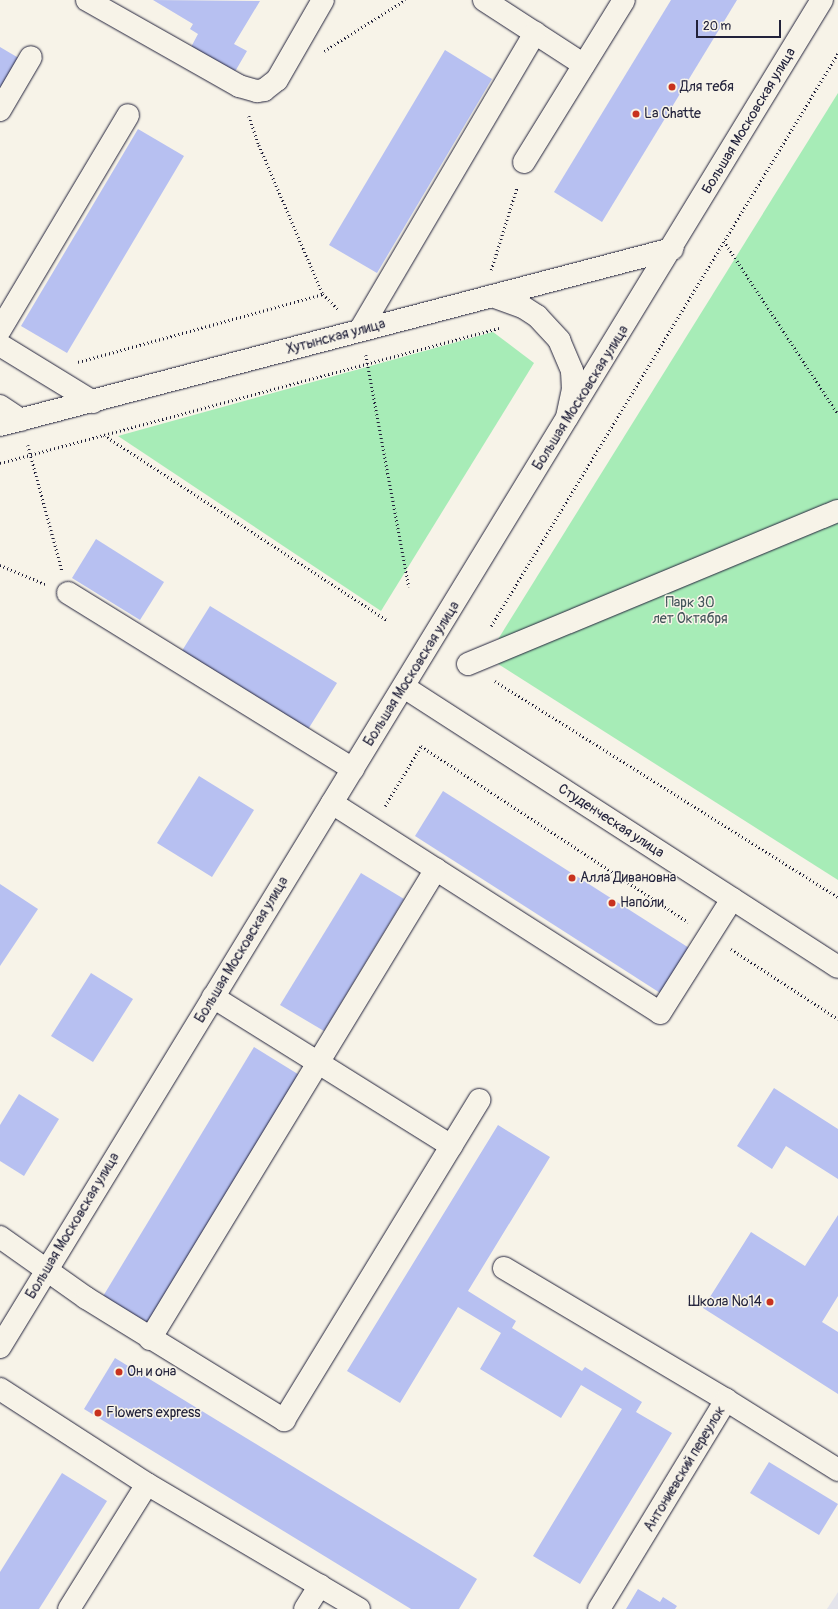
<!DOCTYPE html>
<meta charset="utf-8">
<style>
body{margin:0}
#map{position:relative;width:838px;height:1609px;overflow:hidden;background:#f7f3e8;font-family:Pangolin,sans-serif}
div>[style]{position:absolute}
.built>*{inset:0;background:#e4e4eb}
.green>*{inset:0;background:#a7ecb7}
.building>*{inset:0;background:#b7c0f1}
.path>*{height:2.5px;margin-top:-1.25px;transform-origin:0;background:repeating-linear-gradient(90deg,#22223b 0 1px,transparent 0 4px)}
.roads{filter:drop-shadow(0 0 1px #22223b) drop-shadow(0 0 1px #22223b)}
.minor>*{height:22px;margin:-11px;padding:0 11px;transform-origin:11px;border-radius:11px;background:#f7f3e8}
.major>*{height:22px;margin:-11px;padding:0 11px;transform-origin:11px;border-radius:11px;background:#f7f3e8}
.dots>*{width:11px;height:11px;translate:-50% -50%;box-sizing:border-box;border:2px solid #f7f3e8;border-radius:50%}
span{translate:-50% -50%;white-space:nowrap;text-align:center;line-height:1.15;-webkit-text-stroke:3px #f7f3e8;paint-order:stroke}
.poi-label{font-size:14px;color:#22223b}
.left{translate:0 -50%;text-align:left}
.right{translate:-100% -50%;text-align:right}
.street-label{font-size:14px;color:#22223b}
.park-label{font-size:14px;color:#43545a}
.scale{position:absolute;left:696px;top:20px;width:85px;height:18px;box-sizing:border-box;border:2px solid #22223b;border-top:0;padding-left:5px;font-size:12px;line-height:14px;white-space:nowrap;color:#22223b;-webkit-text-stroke:3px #f7f3e8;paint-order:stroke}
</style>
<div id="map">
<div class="built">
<i style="clip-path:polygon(838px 1592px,838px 1609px,827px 1609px)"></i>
</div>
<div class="green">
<i style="clip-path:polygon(838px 93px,838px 880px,487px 657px)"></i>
<i style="clip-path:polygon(493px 332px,534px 363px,381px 611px,118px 436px)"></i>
</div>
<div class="building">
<i style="clip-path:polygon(153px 0,260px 1px,234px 44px,247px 51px,233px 75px,190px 49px,198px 34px,190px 29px,193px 24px)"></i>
<i style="clip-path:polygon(671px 0,737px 0,602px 222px,554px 192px)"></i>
<i style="clip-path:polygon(0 47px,22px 60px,0 97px)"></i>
<i style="clip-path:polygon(445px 50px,492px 79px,377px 273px,329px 245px)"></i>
<i style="clip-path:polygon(138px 129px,184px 156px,67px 353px,21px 326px)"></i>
<i style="clip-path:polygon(96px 539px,164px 582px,140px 620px,72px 578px)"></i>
<i style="clip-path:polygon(210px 606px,337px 683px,307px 731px,180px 654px)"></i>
<i style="clip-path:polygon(199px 776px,254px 810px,212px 877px,157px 843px)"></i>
<i style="clip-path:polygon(443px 791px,697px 953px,668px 998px,415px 836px)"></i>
<i style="clip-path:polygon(361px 873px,404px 899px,324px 1031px,280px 1005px)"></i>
<i style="clip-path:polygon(0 884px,38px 909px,0 966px)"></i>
<i style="clip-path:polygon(91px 973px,133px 999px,93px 1062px,51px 1036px)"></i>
<i style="clip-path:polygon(254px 1047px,301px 1076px,150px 1326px,102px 1298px)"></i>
<i style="clip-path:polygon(774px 1088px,838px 1129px,838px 1179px,786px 1146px,772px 1169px,737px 1146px)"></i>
<i style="clip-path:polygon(19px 1094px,59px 1119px,24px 1176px,0 1161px,0 1125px)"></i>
<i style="clip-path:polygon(498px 1125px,550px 1157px,468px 1291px,516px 1321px,512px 1328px,582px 1371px,585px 1367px,642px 1402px,636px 1412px,672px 1433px,580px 1584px,533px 1556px,622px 1409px,581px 1385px,561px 1418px,480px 1369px,501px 1333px,458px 1307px,400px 1403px,347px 1371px)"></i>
<i style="clip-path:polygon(838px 1215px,838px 1296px,822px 1322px,838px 1332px,838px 1394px,703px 1308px,751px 1232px,805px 1266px)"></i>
<i style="clip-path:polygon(115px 1358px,477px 1579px,459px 1609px,411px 1609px,84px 1409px)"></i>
<i style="clip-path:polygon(769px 1462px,838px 1504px,819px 1535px,750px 1493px)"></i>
<i style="clip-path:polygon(62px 1473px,107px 1501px,39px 1609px,0 1609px,0 1572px)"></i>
<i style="clip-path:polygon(638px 1589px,660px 1602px,663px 1597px,677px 1606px,675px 1609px,626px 1609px)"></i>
</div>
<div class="path">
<i style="left:324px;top:51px;width:96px;rotate:-32.2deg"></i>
<i style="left:249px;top:116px;width:31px;rotate:71deg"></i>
<i style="left:259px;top:145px;width:162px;rotate:66.8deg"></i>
<i style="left:323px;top:294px;width:23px;rotate:45deg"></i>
<i style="left:724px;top:241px;width:207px;rotate:56.6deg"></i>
<i style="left:491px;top:270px;width:87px;rotate:-72.6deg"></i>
<i style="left:366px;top:355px;width:236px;rotate:79.5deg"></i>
<i style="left:78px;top:362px;width:254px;rotate:-15.5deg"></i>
<i style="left:104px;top:435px;width:339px;rotate:33.2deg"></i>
<i style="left:28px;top:445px;width:130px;rotate:74.8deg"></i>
<i style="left:0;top:463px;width:517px;rotate:-15.14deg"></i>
<i style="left:0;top:565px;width:49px;rotate:22.9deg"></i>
<i style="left:491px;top:626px;width:670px;rotate:-58.8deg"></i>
<i style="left:495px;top:681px;width:405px;rotate:32.2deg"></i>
<i style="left:385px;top:806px;width:70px;rotate:-59deg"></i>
<i style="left:421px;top:746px;width:320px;rotate:33.4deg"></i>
<i style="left:731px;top:949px;width:128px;rotate:33.2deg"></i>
</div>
<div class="roads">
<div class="minor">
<i style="left:87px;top:0;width:175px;rotate:29.5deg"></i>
<i style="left:239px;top:86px;width:19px;rotate:16deg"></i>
<i style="left:257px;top:91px;width:7px;rotate:-8deg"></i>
<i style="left:264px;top:90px;width:16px;rotate:-38deg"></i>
<i style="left:277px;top:80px;width:92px;rotate:-60.1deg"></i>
<i style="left:484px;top:0;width:119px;rotate:33deg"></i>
<i style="left:0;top:110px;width:61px;rotate:-59.7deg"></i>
<i style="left:524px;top:162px;width:190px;rotate:-58.3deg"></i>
<i style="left:492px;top:296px;width:33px;rotate:20deg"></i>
<i style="left:523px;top:307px;width:17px;rotate:33deg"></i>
<i style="left:537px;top:316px;width:33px;rotate:47deg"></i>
<i style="left:559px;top:340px;width:34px;rotate:67deg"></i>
<i style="left:572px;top:371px;width:18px;rotate:87deg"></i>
<i style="left:573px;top:389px;width:29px;rotate:102deg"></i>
<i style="left:0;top:330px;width:250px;rotate:-59.2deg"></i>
<i style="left:360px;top:330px;width:345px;rotate:-59.5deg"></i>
<i style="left:0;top:345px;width:109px;rotate:31.5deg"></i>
<i style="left:0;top:406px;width:25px;rotate:34deg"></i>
<i style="left:0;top:425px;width:695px;rotate:-14.68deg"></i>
<i style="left:68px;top:593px;width:335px;rotate:31.7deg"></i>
<i style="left:468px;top:664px;width:400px;rotate:-22.5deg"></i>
<i style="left:404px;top:687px;width:516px;rotate:32.83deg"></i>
<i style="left:332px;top:803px;width:389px;rotate:32.6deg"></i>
<i style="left:660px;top:1013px;width:135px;rotate:-57.7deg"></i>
<i style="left:213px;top:997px;width:281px;rotate:32deg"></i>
<i style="left:0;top:1237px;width:105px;rotate:35.3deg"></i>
<i style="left:86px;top:1298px;width:233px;rotate:31.6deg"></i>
<i style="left:284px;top:1420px;width:375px;rotate:-58.6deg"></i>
<i style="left:504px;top:1268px;width:258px;rotate:30.7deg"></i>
<i style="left:150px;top:1339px;width:550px;rotate:-58.68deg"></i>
<i style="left:0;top:1389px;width:175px;rotate:32.9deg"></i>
<i style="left:147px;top:1484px;width:246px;rotate:30.5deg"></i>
<i style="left:69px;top:1609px;width:147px;rotate:-58deg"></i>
<i style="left:305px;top:1609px;width:28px;rotate:-58deg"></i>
<i style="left:599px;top:1609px;width:245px;rotate:-58.7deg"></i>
<i style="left:726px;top:1400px;width:132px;rotate:32deg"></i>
</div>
<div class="major">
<i style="left:0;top:1347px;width:1578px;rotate:-58.61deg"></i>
</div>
</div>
<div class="dots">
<i style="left:672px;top:87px;background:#c8321e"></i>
<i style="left:636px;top:114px;background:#c8321e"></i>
<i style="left:572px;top:878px;background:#c8321e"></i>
<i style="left:612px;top:903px;background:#c8321e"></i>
<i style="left:770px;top:1302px;background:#c8321e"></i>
<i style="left:119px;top:1372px;background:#c8321e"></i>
<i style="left:98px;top:1413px;background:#c8321e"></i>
</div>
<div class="poi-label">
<span class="left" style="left:680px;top:87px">Для тебя</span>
<span class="left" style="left:644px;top:114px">La Chatte</span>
<span class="left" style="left:580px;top:878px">Алла Дивановна</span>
<span class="left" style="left:620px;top:903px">Наполи</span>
<span class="right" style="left:762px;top:1302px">Школа №14</span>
<span class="left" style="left:127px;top:1372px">Он и она</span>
<span class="left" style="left:106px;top:1413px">Flowers express</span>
</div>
<div class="street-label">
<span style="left:749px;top:121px;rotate:-59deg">Большая Московская улица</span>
<span style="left:336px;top:337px;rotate:-15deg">Хутынская улица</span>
<span style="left:581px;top:398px;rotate:-58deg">Большая Московская улица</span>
<span style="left:412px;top:674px;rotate:-58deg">Большая Московская улица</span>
<span style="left:611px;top:821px;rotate:33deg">Студенческая улица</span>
<span style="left:242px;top:950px;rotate:-59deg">Большая Московская улица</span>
<span style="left:73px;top:1226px;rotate:-59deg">Большая Московская улица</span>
<span style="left:685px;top:1469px;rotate:-59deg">Антониевский переулок</span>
</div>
<div class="park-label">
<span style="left:690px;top:611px">Парк 30<br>лет Октября</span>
</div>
<div class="scale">20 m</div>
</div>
